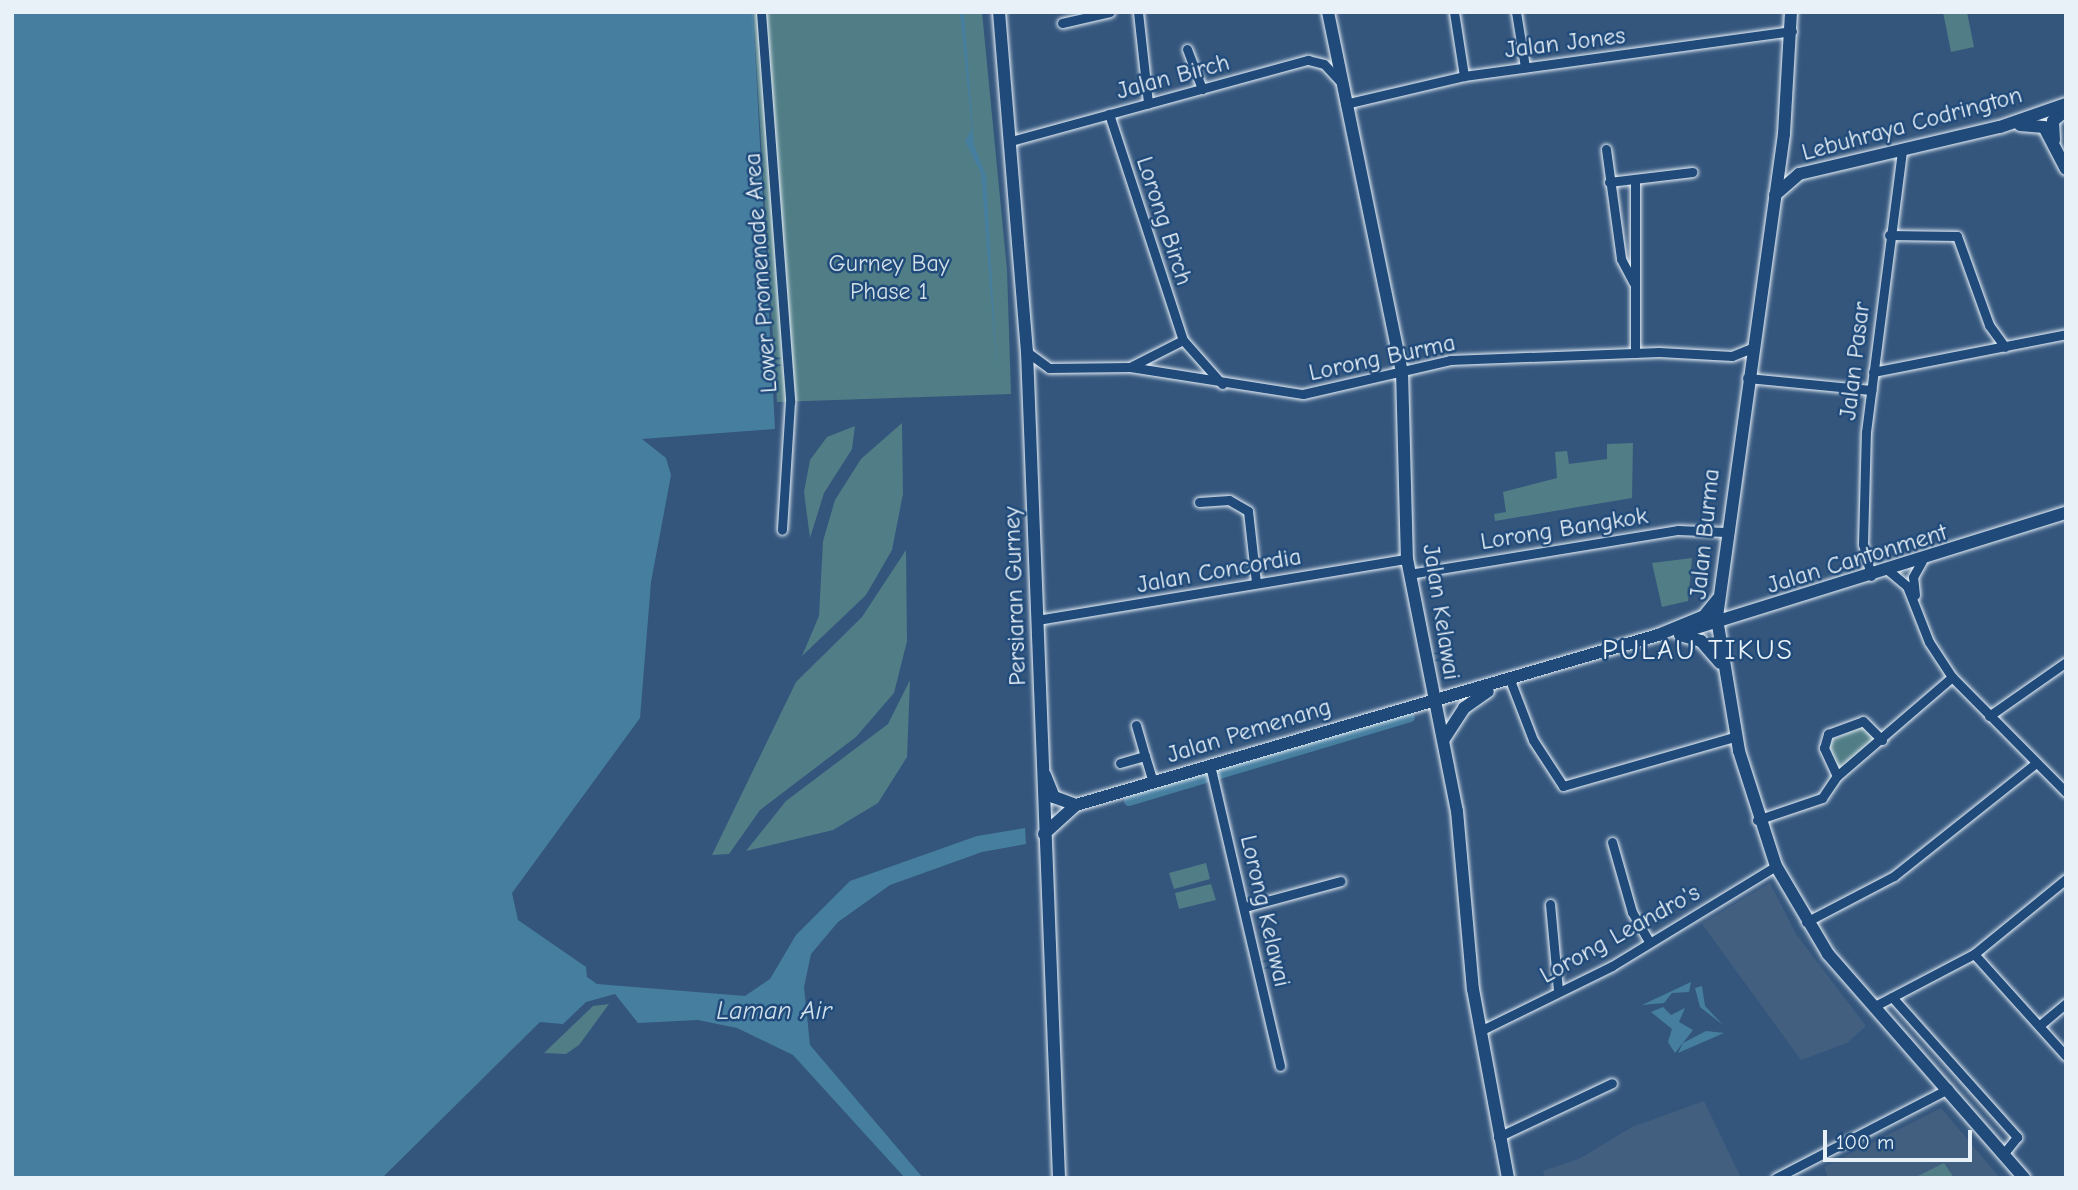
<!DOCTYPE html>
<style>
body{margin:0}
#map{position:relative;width:2078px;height:1190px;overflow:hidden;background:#34567d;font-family:"Comic Neue",sans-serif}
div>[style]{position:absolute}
.built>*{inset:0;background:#435f7f}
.green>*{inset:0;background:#507d86}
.water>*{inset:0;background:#467ea0}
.canal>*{height:10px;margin:-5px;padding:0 5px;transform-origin:5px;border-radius:5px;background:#467ea0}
.roads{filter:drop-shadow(0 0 2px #e8f1f8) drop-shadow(0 0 2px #e8f1f8)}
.street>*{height:9px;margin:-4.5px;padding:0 4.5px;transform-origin:4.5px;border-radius:4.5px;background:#1f4a7a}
.secondary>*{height:12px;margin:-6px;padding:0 6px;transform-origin:6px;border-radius:6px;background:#1f4a7a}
span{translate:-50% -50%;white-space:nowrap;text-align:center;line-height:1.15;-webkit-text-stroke:5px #1f4a7a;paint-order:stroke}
.street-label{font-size:24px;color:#e8f1f8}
.park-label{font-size:24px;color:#d1e0e7}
.water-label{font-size:26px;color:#d0e0eb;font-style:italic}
.quarter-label{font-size:28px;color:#e8f1f8;letter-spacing:2px}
.frame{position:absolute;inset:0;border:14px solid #e8f1f8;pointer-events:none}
.scale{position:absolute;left:1823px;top:1130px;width:149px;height:32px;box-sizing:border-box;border:4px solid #e8f1f8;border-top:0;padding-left:9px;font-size:21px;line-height:24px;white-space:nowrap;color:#e8f1f8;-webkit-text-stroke:5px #1f4a7a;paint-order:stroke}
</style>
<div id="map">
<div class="built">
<i style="clip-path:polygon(1770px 883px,1796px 934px,1866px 1026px,1847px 1043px,1801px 1060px,1702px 924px)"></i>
<i style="clip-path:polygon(1704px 1101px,1741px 1178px,1545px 1178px,1543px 1171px,1579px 1159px,1632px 1127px)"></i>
<i style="clip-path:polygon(1941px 1108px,2000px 1178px,1828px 1178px,1824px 1167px)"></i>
</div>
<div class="green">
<i style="clip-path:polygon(753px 12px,982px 12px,1007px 270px,1011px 394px,777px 402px)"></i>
<i style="clip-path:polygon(1943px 12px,1967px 12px,1974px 47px,1951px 52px)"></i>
<i style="clip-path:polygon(902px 423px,903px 494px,892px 550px,866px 595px,802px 656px,819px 616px,823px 541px,835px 500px,861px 459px)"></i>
<i style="clip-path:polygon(855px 426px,852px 449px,824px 493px,810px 538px,804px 492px,810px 460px,827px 437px)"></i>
<i style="clip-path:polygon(1633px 443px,1632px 498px,1495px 521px,1494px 514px,1506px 512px,1503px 492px,1557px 478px,1555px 452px,1567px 451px,1569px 464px,1607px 459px,1607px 444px)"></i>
<i style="clip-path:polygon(906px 550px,907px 641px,894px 693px,856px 737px,760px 810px,729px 854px,712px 855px,796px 682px,862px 617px)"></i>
<i style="clip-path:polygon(1692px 558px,1688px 601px,1662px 607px,1652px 563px)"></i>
<i style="clip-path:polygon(910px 680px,907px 757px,878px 803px,833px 830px,746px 851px,786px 801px,888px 724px)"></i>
<i style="clip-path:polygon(1864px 726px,1875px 740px,1839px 770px,1827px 742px)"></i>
<i style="clip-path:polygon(1206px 863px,1210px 879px,1174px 889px,1169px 873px)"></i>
<i style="clip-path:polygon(1211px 884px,1216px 900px,1179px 909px,1175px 893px)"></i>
<i style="clip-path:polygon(609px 1004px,579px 1045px,566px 1054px,544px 1053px,593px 1006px)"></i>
<i style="clip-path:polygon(1944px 1163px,1954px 1178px,1914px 1178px)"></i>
</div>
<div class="water">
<i style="clip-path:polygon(12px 12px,753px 12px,775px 429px,642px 439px,666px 458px,671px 475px,651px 582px,640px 718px,512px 893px,518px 920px,586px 967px,587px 977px,597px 984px,745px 996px,770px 979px,796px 935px,850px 881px,977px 836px,1025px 828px,1026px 844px,982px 852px,890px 885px,838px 922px,811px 954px,804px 987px,810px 1045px,923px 1178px,905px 1178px,793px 1055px,737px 1028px,698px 1020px,638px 1023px,615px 994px,586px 1002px,563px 1024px,540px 1022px,382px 1178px,12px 1178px)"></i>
<i style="clip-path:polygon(960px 12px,964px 12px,974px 145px,986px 176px,997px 372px,981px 173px,965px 141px,972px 129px)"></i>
<i style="clip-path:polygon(1691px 982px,1689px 992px,1672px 993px,1664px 1003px,1642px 1005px)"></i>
<i style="clip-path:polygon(1702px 986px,1705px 1006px,1723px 1025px,1700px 1007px,1695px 988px)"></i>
<i style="clip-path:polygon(1663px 1007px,1671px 1015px,1685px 1008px,1679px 1022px,1693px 1030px,1675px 1053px,1668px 1042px,1672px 1029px,1651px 1012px)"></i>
<i style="clip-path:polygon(1706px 1031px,1724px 1033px,1678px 1053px,1683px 1043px)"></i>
</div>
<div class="canal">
<i style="left:1129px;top:801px;width:293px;rotate:-16.6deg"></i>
</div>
<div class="roads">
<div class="street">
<i style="left:761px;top:12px;width:391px;rotate:85.7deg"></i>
<i style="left:790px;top:402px;width:128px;rotate:93.6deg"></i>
<i style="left:1138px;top:12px;width:92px;rotate:83.7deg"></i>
<i style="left:1454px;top:12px;width:65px;rotate:81.1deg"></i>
<i style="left:1516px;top:12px;width:56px;rotate:80.7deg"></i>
<i style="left:1062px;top:23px;width:49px;rotate:-12.9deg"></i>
<i style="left:1187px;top:49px;width:43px;rotate:69.4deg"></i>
<i style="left:1345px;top:104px;width:122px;rotate:-13.2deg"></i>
<i style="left:1464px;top:76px;width:331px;rotate:-7.8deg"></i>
<i style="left:1109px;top:114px;width:238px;rotate:71.9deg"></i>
<i style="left:1183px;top:340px;width:59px;rotate:48.4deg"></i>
<i style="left:1011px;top:141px;width:308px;rotate:-15.3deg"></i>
<i style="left:1308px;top:60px;width:16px;rotate:14deg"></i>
<i style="left:1324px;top:64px;width:22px;rotate:47deg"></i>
<i style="left:1606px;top:149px;width:111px;rotate:82.2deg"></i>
<i style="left:1621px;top:259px;width:27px;rotate:62deg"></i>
<i style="left:1609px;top:182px;width:84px;rotate:-6.9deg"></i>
<i style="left:1889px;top:235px;width:68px;rotate:0.8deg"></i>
<i style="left:1957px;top:236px;width:95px;rotate:70.2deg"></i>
<i style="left:1989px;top:325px;width:27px;rotate:54deg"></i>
<i style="left:1027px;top:352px;width:27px;rotate:36deg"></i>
<i style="left:1049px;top:368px;width:81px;rotate:-0.7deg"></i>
<i style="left:1130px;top:367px;width:175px;rotate:8.9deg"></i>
<i style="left:1303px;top:394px;width:151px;rotate:-13deg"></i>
<i style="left:1450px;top:360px;width:209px;rotate:-2.2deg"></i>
<i style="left:1659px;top:352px;width:73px;rotate:3.1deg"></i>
<i style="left:1732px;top:356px;width:22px;rotate:-22deg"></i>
<i style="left:1635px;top:353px;width:174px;rotate:-90deg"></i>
<i style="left:1130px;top:367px;width:59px;rotate:-27deg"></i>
<i style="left:1873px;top:372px;width:197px;rotate:-11.1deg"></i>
<i style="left:1747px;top:378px;width:125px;rotate:5.5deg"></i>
<i style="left:1199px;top:502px;width:30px;rotate:-4deg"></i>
<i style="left:1229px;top:500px;width:22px;rotate:30deg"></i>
<i style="left:1248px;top:511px;width:71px;rotate:83.6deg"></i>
<i style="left:1889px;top:571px;width:23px;rotate:40deg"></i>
<i style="left:1907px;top:586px;width:60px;rotate:68.6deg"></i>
<i style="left:1929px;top:642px;width:42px;rotate:56.7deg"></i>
<i style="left:1952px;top:677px;width:162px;rotate:45.3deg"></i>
<i style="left:1409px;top:574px;width:273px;rotate:-9.3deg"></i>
<i style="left:1678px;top:530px;width:47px;rotate:2.4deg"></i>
<i style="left:1871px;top:576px;width:33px;rotate:-104deg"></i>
<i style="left:1863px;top:544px;width:112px;rotate:-88.5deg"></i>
<i style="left:1866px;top:432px;width:283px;rotate:-82.7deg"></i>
<i style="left:1915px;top:595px;width:18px;rotate:-96deg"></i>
<i style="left:1913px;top:577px;width:18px;rotate:-61deg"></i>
<i style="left:1037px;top:620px;width:375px;rotate:-9.4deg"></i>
<i style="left:1510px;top:680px;width:64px;rotate:69deg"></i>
<i style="left:1533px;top:740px;width:55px;rotate:56.9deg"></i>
<i style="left:1563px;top:786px;width:181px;rotate:-16deg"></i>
<i style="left:1989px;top:716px;width:94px;rotate:-35deg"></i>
<i style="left:1136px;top:725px;width:32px;rotate:74deg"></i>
<i style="left:1120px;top:763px;width:26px;rotate:-16deg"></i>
<i style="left:1145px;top:756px;width:27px;rotate:73deg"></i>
<i style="left:1210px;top:765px;width:309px;rotate:76.9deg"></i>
<i style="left:1837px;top:776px;width:152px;rotate:-40.7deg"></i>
<i style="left:1837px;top:776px;width:31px;rotate:-115deg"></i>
<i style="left:1824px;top:748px;width:15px;rotate:-74deg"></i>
<i style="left:1828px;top:734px;width:37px;rotate:-20deg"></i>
<i style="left:1863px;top:721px;width:27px;rotate:45deg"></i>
<i style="left:1757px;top:820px;width:69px;rotate:-18.7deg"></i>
<i style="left:1822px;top:798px;width:27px;rotate:-56deg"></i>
<i style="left:1612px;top:842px;width:73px;rotate:74.1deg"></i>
<i style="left:1632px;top:912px;width:34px;rotate:60deg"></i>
<i style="left:1550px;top:904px;width:87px;rotate:84.7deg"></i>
<i style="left:1245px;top:907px;width:99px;rotate:-15.2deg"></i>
<i style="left:1806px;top:922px;width:99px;rotate:-27.6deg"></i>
<i style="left:1894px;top:876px;width:181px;rotate:-38.5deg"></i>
<i style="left:1974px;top:954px;width:137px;rotate:48deg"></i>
<i style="left:1892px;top:997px;width:188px;rotate:48.2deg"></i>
<i style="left:2017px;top:1137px;width:21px;rotate:129deg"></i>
<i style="left:1873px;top:1007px;width:114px;rotate:-27.7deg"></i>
<i style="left:1974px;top:954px;width:119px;rotate:-39.2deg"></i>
<i style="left:2040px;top:1025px;width:34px;rotate:-40deg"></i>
<i style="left:1480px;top:1031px;width:147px;rotate:-26.2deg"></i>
<i style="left:1612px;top:966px;width:192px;rotate:-31.4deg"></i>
<i style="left:1498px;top:1137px;width:126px;rotate:-25.3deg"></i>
<i style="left:1776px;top:1178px;width:194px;rotate:-27.4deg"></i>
</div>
<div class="secondary">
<i style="left:999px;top:12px;width:341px;rotate:85.3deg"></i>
<i style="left:1027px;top:352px;width:827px;rotate:87.78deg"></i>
<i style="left:1328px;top:12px;width:367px;rotate:78.4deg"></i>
<i style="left:1402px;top:371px;width:188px;rotate:88.5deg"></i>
<i style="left:1407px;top:559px;width:257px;rotate:78.8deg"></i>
<i style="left:1457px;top:811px;width:179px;rotate:84.9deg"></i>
<i style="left:1473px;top:989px;width:192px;rotate:79.5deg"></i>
<i style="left:1791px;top:12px;width:122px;rotate:93.3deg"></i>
<i style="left:1784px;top:134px;width:490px;rotate:97.9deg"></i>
<i style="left:1717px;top:619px;width:134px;rotate:80.5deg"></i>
<i style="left:1739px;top:751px;width:121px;rotate:72.2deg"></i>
<i style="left:1776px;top:866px;width:102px;rotate:59.4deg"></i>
<i style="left:1828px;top:954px;width:298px;rotate:48.8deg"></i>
<i style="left:2020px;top:125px;width:24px;rotate:5deg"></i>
<i style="left:2044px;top:127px;width:47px;rotate:62.4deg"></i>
<i style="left:2054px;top:140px;width:19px;rotate:-93deg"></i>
<i style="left:2053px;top:121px;width:17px;rotate:-40deg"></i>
<i style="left:1775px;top:195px;width:32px;rotate:-41deg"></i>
<i style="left:1799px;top:174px;width:206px;rotate:-13.2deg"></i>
<i style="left:2000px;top:127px;width:70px;rotate:-19.2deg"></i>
<i style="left:1683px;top:632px;width:401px;rotate:-17.3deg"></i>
<i style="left:1680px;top:635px;width:22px;rotate:16deg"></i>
<i style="left:1701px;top:641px;width:29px;rotate:49deg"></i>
<i style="left:1444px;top:739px;width:37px;rotate:-57deg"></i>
<i style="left:1464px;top:708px;width:29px;rotate:-35deg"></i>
<i style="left:1045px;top:775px;width:24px;rotate:68deg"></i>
<i style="left:1054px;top:797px;width:23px;rotate:20deg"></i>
<i style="left:1044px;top:834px;width:43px;rotate:-42.2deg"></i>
<i style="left:1076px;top:805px;width:606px;rotate:-16.28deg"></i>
<i style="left:1658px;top:635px;width:50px;rotate:-22.4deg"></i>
<i style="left:1704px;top:616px;width:22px;rotate:-51deg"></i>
</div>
</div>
<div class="street-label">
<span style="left:1565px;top:43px;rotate:-7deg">Jalan Jones</span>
<span style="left:1173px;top:77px;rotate:-15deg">Jalan Birch</span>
<span style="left:1912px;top:124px;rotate:-15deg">Lebuhraya Codrington</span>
<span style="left:1164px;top:221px;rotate:72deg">Lorong Birch</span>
<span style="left:761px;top:273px;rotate:-94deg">Lower Promenade Area</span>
<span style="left:1382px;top:358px;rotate:-12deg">Lorong Burma</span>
<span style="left:1855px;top:361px;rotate:-83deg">Jalan Pasar</span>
<span style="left:1564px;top:529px;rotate:-9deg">Lorong Bangkok</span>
<span style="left:1705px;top:534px;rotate:-84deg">Jalan Burma</span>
<span style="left:1857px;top:559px;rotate:-17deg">Jalan Cantonment</span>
<span style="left:1219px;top:571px;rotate:-10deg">Jalan Concordia</span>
<span style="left:1015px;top:596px;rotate:-92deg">Persiaran Gurney</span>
<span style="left:1441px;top:612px;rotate:81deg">Jalan Kelawai</span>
<span style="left:1249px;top:731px;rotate:-17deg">Jalan Pemenang</span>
<span style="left:1265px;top:911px;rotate:77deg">Lorong Kelawai</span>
<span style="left:1620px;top:934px;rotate:-29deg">Lorong Leandro's</span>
</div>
<div class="park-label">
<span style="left:889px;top:278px">Gurney Bay<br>Phase 1</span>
</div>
<div class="water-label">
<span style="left:774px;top:1012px">Laman Air</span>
</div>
<div class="quarter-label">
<span style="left:1698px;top:650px">PULAU TIKUS</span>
</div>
<div class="frame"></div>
<div class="scale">100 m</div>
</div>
